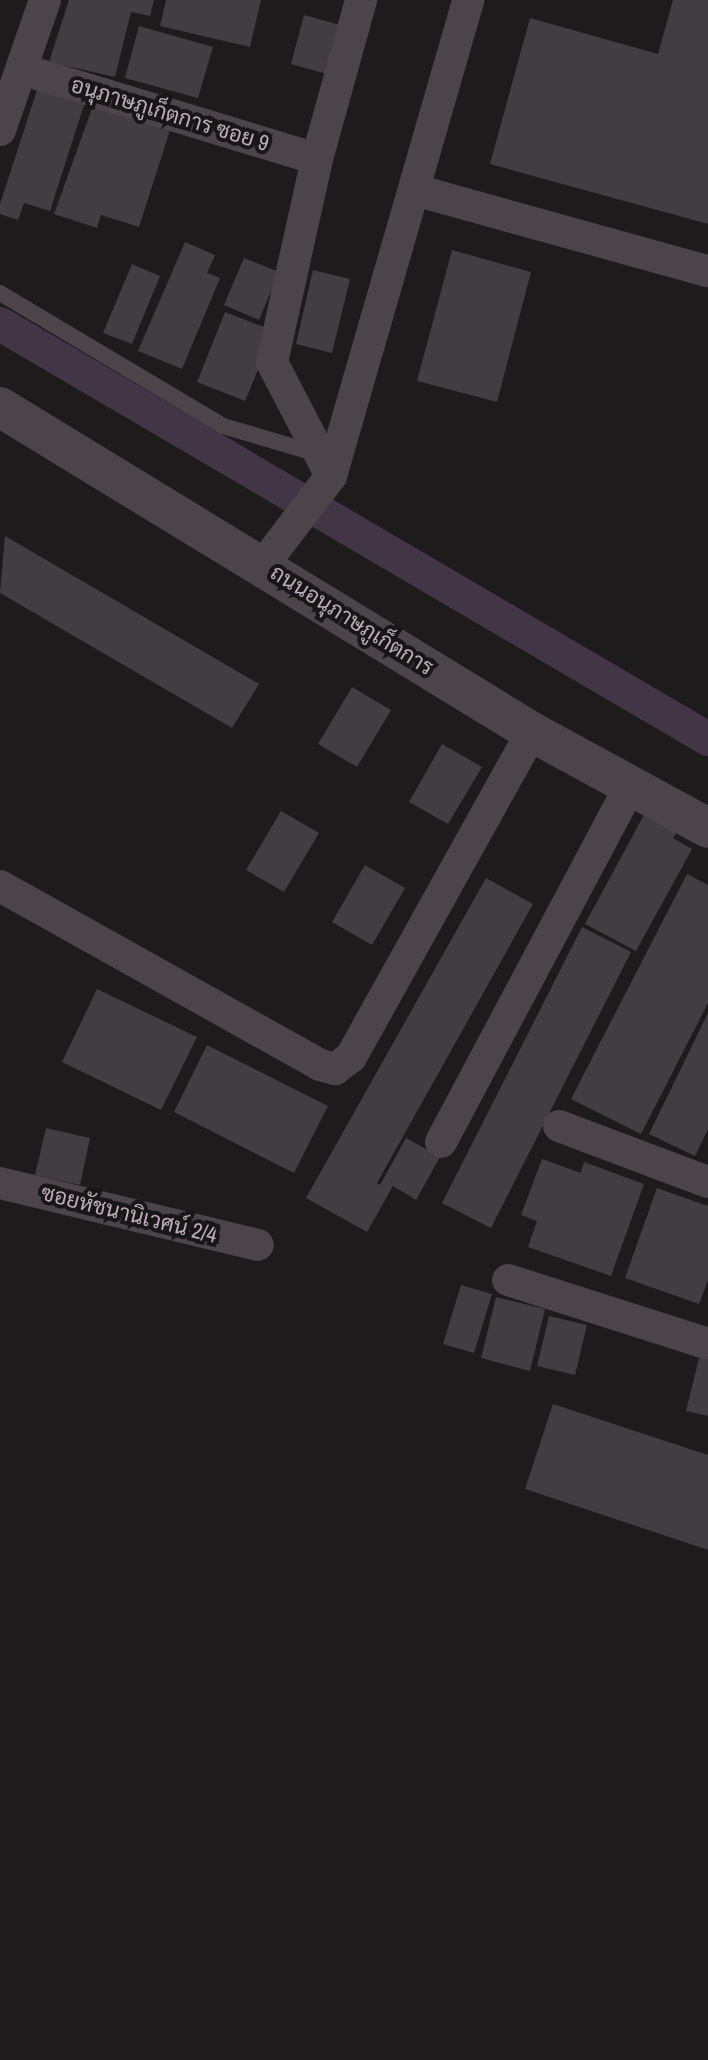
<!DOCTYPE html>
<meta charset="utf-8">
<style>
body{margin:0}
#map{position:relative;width:708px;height:2060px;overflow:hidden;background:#1d1b1c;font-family:"Archivo Narrow",Sarabun,sans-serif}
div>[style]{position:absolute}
.canal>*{height:34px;margin:-17px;padding:0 17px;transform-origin:17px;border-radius:17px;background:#423545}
.building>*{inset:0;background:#423d40}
.service>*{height:16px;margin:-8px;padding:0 8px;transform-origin:8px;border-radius:8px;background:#4b454a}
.minor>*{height:32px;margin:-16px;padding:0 16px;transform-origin:16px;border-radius:16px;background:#4b454a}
.tertiary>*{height:40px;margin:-20px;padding:0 20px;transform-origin:20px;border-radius:20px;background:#4b454a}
span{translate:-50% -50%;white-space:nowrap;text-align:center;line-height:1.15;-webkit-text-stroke:8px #181617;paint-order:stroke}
.street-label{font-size:22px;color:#bbaeba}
</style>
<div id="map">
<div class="canal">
<i style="left:0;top:324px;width:821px;rotate:30.38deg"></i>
</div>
<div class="building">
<i style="clip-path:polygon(69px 0,154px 0,150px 16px,131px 12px,115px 77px,49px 62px)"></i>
<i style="clip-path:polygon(166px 0,261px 0,250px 47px,160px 26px)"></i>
<i style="clip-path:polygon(673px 0,708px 0,708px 224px,490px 164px,530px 18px,658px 54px)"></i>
<i style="clip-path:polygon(304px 15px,340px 25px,327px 74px,291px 64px)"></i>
<i style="clip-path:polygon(139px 26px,213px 47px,198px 98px,125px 78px)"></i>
<i style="clip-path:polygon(38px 87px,85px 102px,50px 211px,24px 203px,18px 220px,0 214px,0 204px)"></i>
<i style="clip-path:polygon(94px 103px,171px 127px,139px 227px,101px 215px,97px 228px,54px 214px)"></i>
<i style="clip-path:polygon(185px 242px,215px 255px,207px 273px,220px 278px,182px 369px,138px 351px)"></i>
<i style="clip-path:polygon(452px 250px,531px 272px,497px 402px,417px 381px)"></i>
<i style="clip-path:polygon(244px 258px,279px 272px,259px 320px,224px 305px)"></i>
<i style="clip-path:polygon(132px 264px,160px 276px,132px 344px,103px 333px)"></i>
<i style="clip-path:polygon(313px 270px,350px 279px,332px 353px,296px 344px)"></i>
<i style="clip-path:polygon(225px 312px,274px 331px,245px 401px,197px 382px)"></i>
<i style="clip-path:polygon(5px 536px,259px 684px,232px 728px,0 593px)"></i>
<i style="clip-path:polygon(352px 687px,391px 710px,357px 767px,318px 744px)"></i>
<i style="clip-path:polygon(442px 744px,482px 767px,448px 824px,409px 802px)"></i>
<i style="clip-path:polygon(281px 811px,319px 833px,284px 892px,246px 870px)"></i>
<i style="clip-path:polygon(645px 813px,678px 830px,673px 838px,692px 849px,636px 951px,585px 924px)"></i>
<i style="clip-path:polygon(365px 865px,405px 888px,372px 945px,332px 922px)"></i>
<i style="clip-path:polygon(687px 874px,708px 885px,708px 1003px,641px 1134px,571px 1099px)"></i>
<i style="clip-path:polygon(486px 878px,533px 904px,377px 1183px,380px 1185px,406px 1138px,440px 1157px,416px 1200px,393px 1186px,367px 1232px,306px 1198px)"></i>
<i style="clip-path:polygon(582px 927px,631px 952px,491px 1228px,442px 1203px)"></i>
<i style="clip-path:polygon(97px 989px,197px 1037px,161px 1110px,62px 1062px)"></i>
<i style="clip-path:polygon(708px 1013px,708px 1129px,695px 1156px,649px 1134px)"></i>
<i style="clip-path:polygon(207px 1045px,328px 1106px,294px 1173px,174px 1112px)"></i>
<i style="clip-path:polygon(46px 1128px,90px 1138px,80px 1185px,35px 1175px)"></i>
<i style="clip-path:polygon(542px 1159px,581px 1173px,584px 1162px,644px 1184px,611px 1276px,528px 1247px,537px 1221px,521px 1215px)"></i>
<i style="clip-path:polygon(657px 1188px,708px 1206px,708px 1280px,699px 1304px,625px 1278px)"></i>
<i style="clip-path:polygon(461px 1285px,492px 1294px,474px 1353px,443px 1344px)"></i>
<i style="clip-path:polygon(496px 1297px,545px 1309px,530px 1371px,481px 1358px)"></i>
<i style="clip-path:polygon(549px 1316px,587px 1325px,575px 1375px,537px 1366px)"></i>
<i style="clip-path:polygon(699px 1358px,708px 1360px,708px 1416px,686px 1411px)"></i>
<i style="clip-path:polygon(553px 1404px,708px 1455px,708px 1550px,525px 1489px)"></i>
</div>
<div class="service">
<i style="left:0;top:293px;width:260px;rotate:30.8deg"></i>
<i style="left:223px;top:426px;width:99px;rotate:16.4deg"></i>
</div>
<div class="minor">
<i style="left:24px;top:70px;width:306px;rotate:16.9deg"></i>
<i style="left:0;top:130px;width:138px;rotate:-70.9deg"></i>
<i style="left:415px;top:190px;width:304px;rotate:15.5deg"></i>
<i style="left:331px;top:476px;width:128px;rotate:-117.4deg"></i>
<i style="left:272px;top:362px;width:208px;rotate:-77.5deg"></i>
<i style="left:317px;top:159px;width:165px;rotate:-74.5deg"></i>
<i style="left:263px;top:565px;width:112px;rotate:-52.6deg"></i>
<i style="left:331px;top:476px;width:495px;rotate:-73.9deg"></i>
<i style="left:0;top:886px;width:367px;rotate:29.2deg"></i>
<i style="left:320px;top:1065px;width:16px;rotate:15deg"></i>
<i style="left:335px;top:1069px;width:20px;rotate:-37deg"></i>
<i style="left:351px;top:1057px;width:372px;rotate:-60.9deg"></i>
<i style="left:559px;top:1126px;width:159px;rotate:20.6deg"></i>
<i style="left:441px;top:1142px;width:404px;rotate:-62deg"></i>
<i style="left:0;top:1183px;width:265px;rotate:13.5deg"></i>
<i style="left:508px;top:1280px;width:210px;rotate:17.7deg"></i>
</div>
<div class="tertiary">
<i style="left:0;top:407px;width:623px;rotate:31.42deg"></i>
<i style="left:532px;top:732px;width:200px;rotate:28.6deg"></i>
</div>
<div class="street-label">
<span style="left:170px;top:114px;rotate:17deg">อนุภาษภูเก็ตการ ซอย 9</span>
<span style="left:352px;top:620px;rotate:32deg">ถนนอนุภาษภูเก็ตการ</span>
<span style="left:129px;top:1214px;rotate:14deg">ซอยหัชนานิเวศน์ 2/4</span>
</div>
</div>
